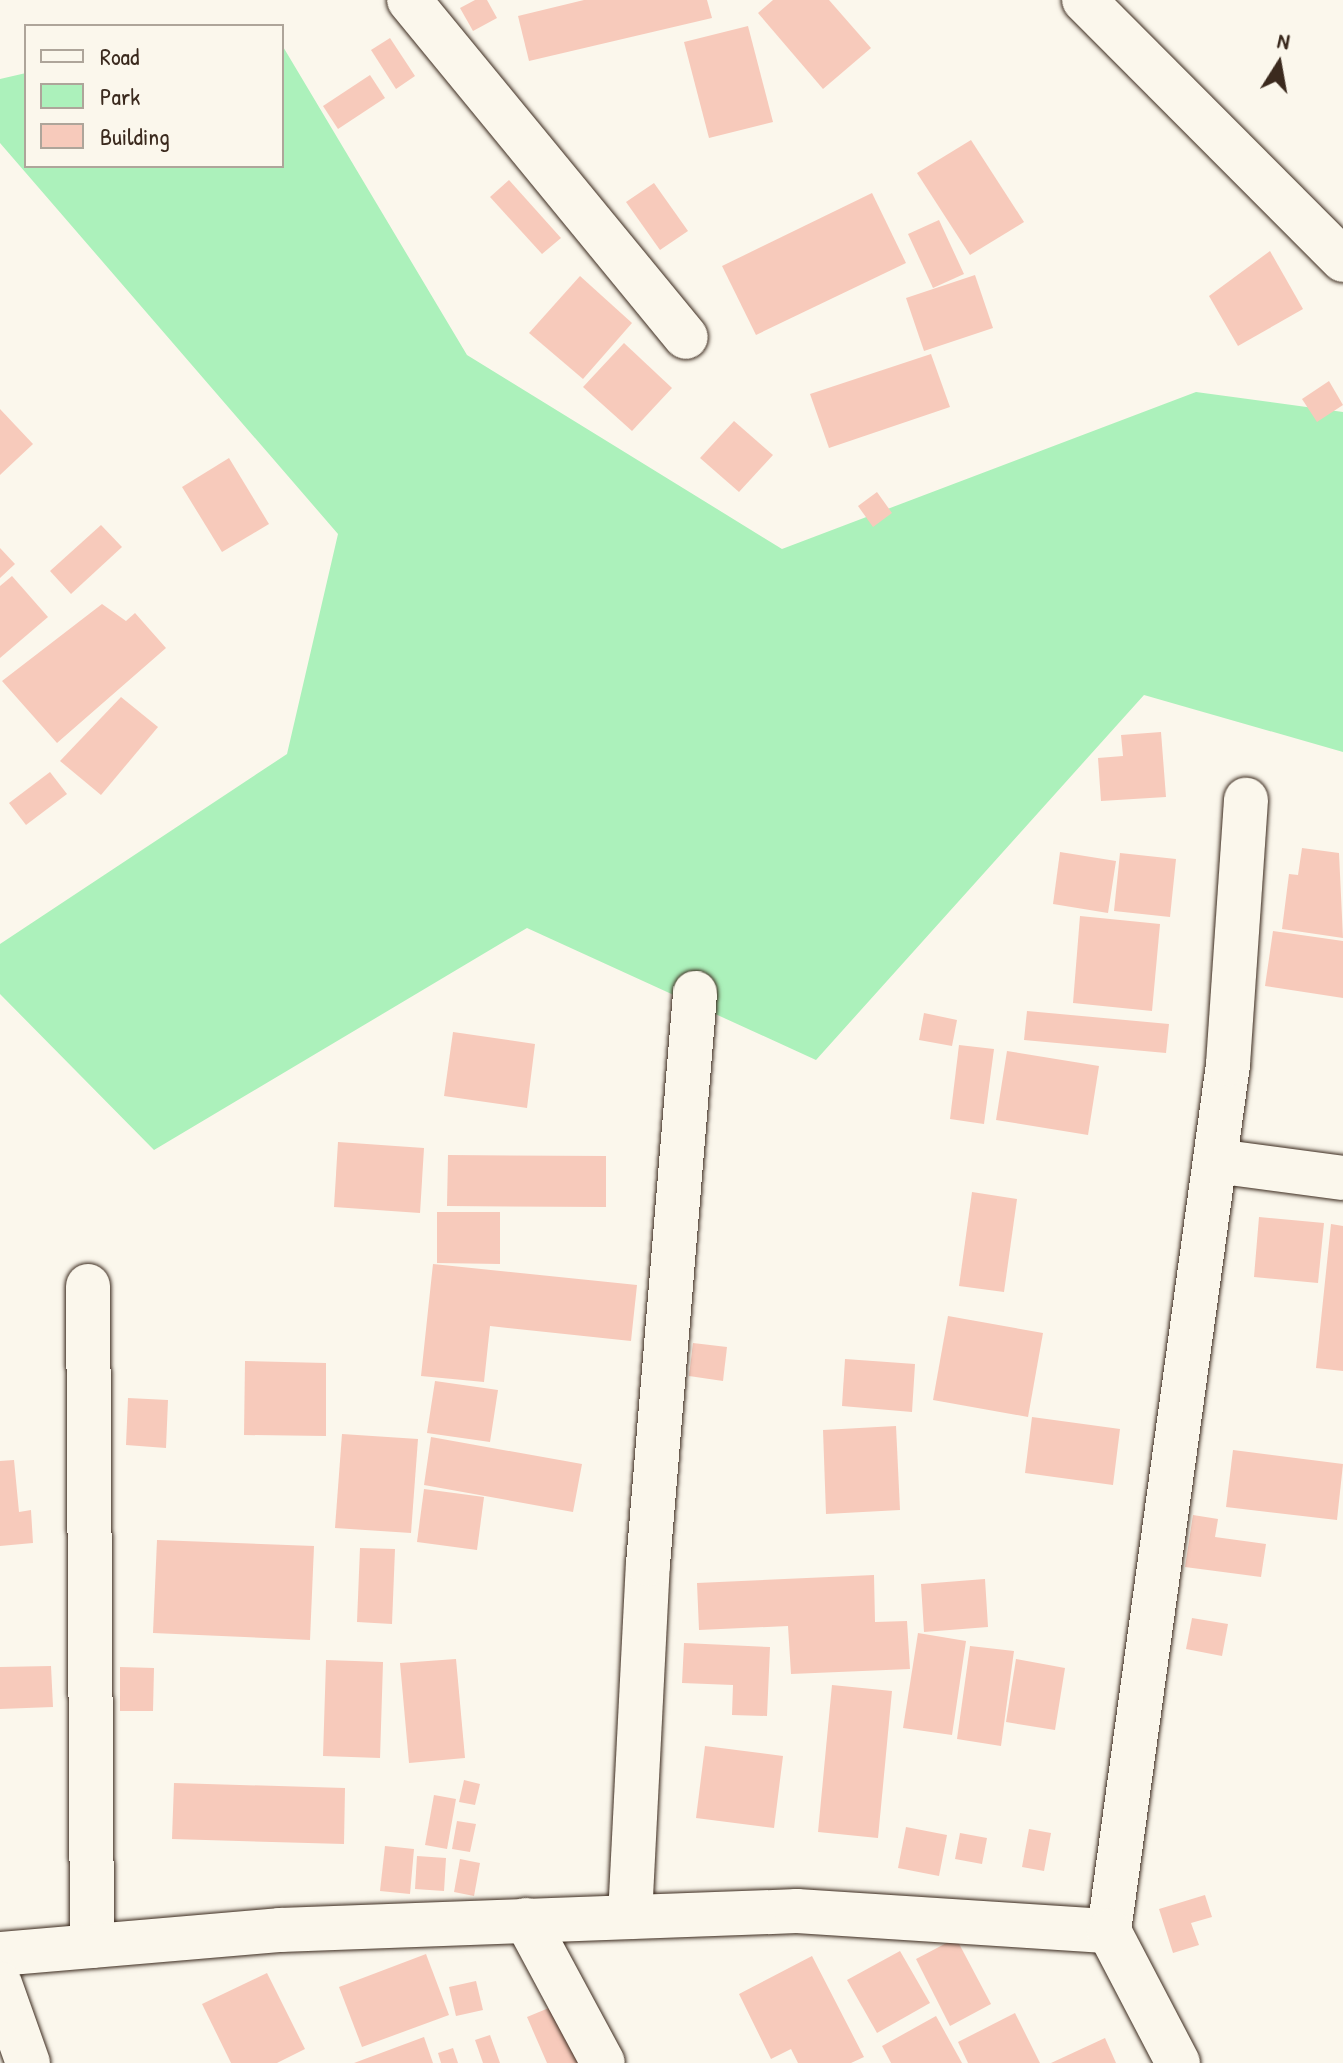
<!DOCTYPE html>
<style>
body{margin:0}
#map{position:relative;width:1343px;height:2063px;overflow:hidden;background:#fbf7ec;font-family:"Patrick Hand",sans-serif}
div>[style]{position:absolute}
.green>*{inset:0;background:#acf1bb}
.building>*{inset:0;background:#f7cabb}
.roads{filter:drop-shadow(0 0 2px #3b2a1e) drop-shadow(0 0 2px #3b2a1e)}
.street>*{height:44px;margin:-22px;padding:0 22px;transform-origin:22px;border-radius:22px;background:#fbf7ec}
span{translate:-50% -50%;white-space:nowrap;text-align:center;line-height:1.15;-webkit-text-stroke:6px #fbf7ec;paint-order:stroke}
.legend{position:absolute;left:24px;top:24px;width:260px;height:144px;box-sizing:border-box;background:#fbf7ec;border:2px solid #aea59a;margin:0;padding:10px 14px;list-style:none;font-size:24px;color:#3b2a1e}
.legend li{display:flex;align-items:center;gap:16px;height:40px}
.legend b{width:40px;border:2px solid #aea59a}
.north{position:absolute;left:1239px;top:24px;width:80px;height:80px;-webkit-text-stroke:6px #fbf7ec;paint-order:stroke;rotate:11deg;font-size:22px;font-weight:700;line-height:32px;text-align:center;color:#3b2a1e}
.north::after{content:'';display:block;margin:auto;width:28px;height:36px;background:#3b2a1e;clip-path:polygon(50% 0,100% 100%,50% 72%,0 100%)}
</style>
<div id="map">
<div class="green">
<i style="clip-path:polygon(282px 45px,467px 355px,782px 549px,1196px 392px,1343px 412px,1343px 752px,1144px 695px,816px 1060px,527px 928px,154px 1150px,0 994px,0 944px,287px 754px,338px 534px,0 143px,0 79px,26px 73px,26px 166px,282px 166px)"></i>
</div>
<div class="building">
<i style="clip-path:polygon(475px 0,487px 0,497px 18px,473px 31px,460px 8px)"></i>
<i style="clip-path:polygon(584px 0,707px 0,712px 18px,529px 61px,518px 16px)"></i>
<i style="clip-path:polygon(773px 0,829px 0,871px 48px,823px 89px,758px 13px)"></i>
<i style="clip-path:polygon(748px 26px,773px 122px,709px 138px,684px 42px)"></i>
<i style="clip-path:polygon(390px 38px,415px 76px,396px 89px,371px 50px)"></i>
<i style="clip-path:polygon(370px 75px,385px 98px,338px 129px,323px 106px)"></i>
<i style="clip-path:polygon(971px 140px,1024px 222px,970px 255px,917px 173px)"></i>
<i style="clip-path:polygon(509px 180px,561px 238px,542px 254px,490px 197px)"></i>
<i style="clip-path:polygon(654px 183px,688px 231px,660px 250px,626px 202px)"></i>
<i style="clip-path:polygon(872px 193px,906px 263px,756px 335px,722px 266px)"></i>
<i style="clip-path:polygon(939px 220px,964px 274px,933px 288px,908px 234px)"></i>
<i style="clip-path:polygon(1270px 251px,1303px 309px,1238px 346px,1209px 296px)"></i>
<i style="clip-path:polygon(975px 275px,993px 328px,924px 351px,906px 298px)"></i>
<i style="clip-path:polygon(580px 276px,632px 323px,583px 379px,529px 333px)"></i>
<i style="clip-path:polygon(624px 343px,672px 388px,632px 431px,583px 387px)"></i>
<i style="clip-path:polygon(931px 354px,950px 407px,829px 448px,810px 394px)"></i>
<i style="clip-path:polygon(1329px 381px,1343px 405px,1317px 422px,1302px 399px)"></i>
<i style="clip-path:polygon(0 409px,33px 444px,0 475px)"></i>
<i style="clip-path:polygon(734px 421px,773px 455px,739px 492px,700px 458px)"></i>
<i style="clip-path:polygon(229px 458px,269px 524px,222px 552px,182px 487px)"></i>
<i style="clip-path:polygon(877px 492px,892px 513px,873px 527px,858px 506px)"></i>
<i style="clip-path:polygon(101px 525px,122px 547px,71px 594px,50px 571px)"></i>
<i style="clip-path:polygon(0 548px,15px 564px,0 578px)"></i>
<i style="clip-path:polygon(12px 576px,48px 617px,0 658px,0 586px)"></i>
<i style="clip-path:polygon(102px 604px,126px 621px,135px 613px,166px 648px,57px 743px,2px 681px)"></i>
<i style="clip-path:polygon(121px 697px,158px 727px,101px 795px,60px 761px)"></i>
<i style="clip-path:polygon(1161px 732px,1166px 797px,1101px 801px,1098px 758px,1123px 756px,1121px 735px)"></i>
<i style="clip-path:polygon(50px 772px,67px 794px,26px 825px,9px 803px)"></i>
<i style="clip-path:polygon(1302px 848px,1339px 853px,1343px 938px,1282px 929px,1289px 874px,1298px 875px)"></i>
<i style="clip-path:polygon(1060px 852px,1116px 861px,1108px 913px,1053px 904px)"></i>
<i style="clip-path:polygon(1120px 853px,1176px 859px,1170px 917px,1114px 911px)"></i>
<i style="clip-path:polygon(1080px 916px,1160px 924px,1152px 1011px,1073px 1003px)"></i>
<i style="clip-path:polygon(1273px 931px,1343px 941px,1343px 998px,1265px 986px)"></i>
<i style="clip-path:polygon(1027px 1011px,1169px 1024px,1166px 1053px,1024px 1040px)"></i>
<i style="clip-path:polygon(924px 1013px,957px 1020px,952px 1046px,919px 1040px)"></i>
<i style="clip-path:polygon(453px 1032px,535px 1044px,527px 1108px,444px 1096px)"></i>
<i style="clip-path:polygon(959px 1045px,994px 1049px,984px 1124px,950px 1119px)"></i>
<i style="clip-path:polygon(1007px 1051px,1099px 1066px,1088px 1135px,996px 1120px)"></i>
<i style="clip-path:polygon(338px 1142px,424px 1148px,420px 1213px,334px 1207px)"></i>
<i style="clip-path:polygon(448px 1155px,606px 1156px,606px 1207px,447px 1206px)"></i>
<i style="clip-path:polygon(972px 1192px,1017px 1199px,1004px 1292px,959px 1286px)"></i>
<i style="clip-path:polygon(437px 1212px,500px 1212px,500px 1264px,437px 1263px)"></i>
<i style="clip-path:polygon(1259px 1217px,1324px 1223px,1318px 1283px,1254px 1277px)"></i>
<i style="clip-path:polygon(1331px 1224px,1343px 1226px,1343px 1371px,1316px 1368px)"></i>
<i style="clip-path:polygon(433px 1264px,637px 1285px,631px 1341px,490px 1326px,484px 1382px,421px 1376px)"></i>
<i style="clip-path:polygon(948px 1316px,1043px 1333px,1028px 1417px,933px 1400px)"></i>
<i style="clip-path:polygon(693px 1343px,727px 1347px,723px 1381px,689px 1376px)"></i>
<i style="clip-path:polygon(845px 1359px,915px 1364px,912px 1412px,842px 1406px)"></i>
<i style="clip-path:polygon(245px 1361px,326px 1363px,326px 1436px,244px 1435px)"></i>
<i style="clip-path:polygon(435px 1381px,498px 1390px,490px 1442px,427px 1433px)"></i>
<i style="clip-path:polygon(128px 1398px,168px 1400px,166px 1448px,126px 1445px)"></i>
<i style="clip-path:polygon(1032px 1417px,1120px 1429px,1113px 1485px,1025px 1473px)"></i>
<i style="clip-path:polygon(896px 1426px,900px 1510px,826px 1514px,823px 1430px)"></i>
<i style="clip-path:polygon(342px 1434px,418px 1439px,411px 1533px,335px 1528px)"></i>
<i style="clip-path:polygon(431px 1437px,582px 1464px,573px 1512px,424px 1485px)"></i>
<i style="clip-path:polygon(1233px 1450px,1343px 1464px,1337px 1520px,1226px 1507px)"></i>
<i style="clip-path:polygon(14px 1460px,19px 1512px,31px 1510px,33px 1543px,0 1546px,0 1461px)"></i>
<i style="clip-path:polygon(424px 1489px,484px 1497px,477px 1550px,417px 1542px)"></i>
<i style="clip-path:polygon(1193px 1515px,1218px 1519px,1215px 1537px,1266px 1544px,1261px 1577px,1185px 1567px)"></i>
<i style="clip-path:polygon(157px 1540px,314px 1546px,310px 1640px,153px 1633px)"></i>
<i style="clip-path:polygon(360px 1548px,395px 1549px,392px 1624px,357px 1622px)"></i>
<i style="clip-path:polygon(874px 1575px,875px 1622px,907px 1621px,910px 1669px,791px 1674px,788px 1626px,699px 1630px,697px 1583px)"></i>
<i style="clip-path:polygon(985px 1579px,988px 1627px,924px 1632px,921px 1584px)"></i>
<i style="clip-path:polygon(1192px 1618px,1228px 1624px,1222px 1656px,1186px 1649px)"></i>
<i style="clip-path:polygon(918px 1633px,966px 1641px,952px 1735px,903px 1728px)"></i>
<i style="clip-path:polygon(684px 1643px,770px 1647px,767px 1716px,732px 1715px,733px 1685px,682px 1683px)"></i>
<i style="clip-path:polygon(970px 1646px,1014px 1651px,1001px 1746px,957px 1739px)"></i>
<i style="clip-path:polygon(456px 1659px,465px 1758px,409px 1763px,400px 1663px)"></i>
<i style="clip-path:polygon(1016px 1659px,1065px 1668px,1055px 1730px,1006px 1722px)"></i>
<i style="clip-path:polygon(326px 1660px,383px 1662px,380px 1758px,323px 1756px)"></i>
<i style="clip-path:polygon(51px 1666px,53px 1707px,0 1709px,0 1667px)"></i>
<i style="clip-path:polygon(120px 1667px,154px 1668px,153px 1711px,120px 1711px)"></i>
<i style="clip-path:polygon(832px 1685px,892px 1691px,878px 1838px,818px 1832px)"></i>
<i style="clip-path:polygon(705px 1746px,783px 1756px,774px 1828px,696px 1818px)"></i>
<i style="clip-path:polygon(464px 1780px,480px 1784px,475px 1805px,459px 1802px)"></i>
<i style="clip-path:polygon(174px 1783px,345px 1788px,344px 1844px,172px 1839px)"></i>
<i style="clip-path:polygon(434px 1795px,456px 1799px,447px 1849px,425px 1845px)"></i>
<i style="clip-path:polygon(457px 1821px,476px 1824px,470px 1852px,452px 1849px)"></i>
<i style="clip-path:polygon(906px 1827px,947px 1835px,939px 1876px,898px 1868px)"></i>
<i style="clip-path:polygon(1029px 1829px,1051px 1833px,1044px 1871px,1022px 1867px)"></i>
<i style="clip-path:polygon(960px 1833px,987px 1838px,982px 1864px,955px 1859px)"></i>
<i style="clip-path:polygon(385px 1846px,414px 1849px,410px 1894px,380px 1891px)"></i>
<i style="clip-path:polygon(417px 1856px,446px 1858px,444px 1891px,415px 1889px)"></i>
<i style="clip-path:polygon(460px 1859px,480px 1863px,474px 1896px,454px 1892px)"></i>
<i style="clip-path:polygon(1205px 1895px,1212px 1917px,1191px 1923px,1199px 1945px,1173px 1953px,1159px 1909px)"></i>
<i style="clip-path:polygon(956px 1938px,991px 2004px,950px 2026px,916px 1959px)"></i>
<i style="clip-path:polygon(900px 1951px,930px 2003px,877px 2033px,847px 1980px)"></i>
<i style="clip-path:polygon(426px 1954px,449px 2015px,362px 2047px,339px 1987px)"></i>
<i style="clip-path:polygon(812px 1956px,864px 2057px,851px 2063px,798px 2063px,791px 2049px,771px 2059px,739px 1994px)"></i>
<i style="clip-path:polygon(267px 1973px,305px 2049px,277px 2063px,231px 2063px,202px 2004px)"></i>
<i style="clip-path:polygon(476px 1981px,483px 2010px,456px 2016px,449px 1987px)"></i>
<i style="clip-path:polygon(556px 2005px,581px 2063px,547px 2063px,527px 2017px)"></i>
<i style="clip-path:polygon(1015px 2013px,1040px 2063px,968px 2063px,958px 2042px)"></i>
<i style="clip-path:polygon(936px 2016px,962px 2063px,891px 2063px,882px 2046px)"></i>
<i style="clip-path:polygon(490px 2035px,500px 2063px,483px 2063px,475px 2040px)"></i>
<i style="clip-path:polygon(424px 2037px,433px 2063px,354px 2063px)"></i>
<i style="clip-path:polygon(1105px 2038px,1116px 2063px,1051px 2063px)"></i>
<i style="clip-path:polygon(453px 2048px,458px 2063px,441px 2063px,438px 2053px)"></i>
</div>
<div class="roads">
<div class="street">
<i style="left:409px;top:0;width:436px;rotate:50.6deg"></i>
<i style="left:1084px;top:0;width:367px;rotate:45.1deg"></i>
<i style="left:1216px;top:1161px;width:128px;rotate:7.6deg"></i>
<i style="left:88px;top:1286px;width:660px;rotate:89.65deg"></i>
<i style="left:630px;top:1917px;width:353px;rotate:-87.1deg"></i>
<i style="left:648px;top:1564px;width:573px;rotate:-85.29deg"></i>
<i style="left:526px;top:1920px;width:162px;rotate:61.7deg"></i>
<i style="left:1109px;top:1931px;width:875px;rotate:-82.18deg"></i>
<i style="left:1228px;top:1064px;width:265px;rotate:-86.1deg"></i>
<i style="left:0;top:1954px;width:281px;rotate:-4.9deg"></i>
<i style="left:280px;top:1930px;width:517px;rotate:-2.1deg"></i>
<i style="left:797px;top:1911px;width:313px;rotate:3.7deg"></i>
<i style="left:1109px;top:1931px;width:149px;rotate:62.4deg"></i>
<i style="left:0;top:1984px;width:84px;rotate:70.5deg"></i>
</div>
</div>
<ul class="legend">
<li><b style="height:10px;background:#fbf7ec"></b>Road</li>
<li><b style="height:22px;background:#acf1bb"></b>Park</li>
<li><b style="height:22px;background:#f7cabb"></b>Building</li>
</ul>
<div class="north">N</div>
</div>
